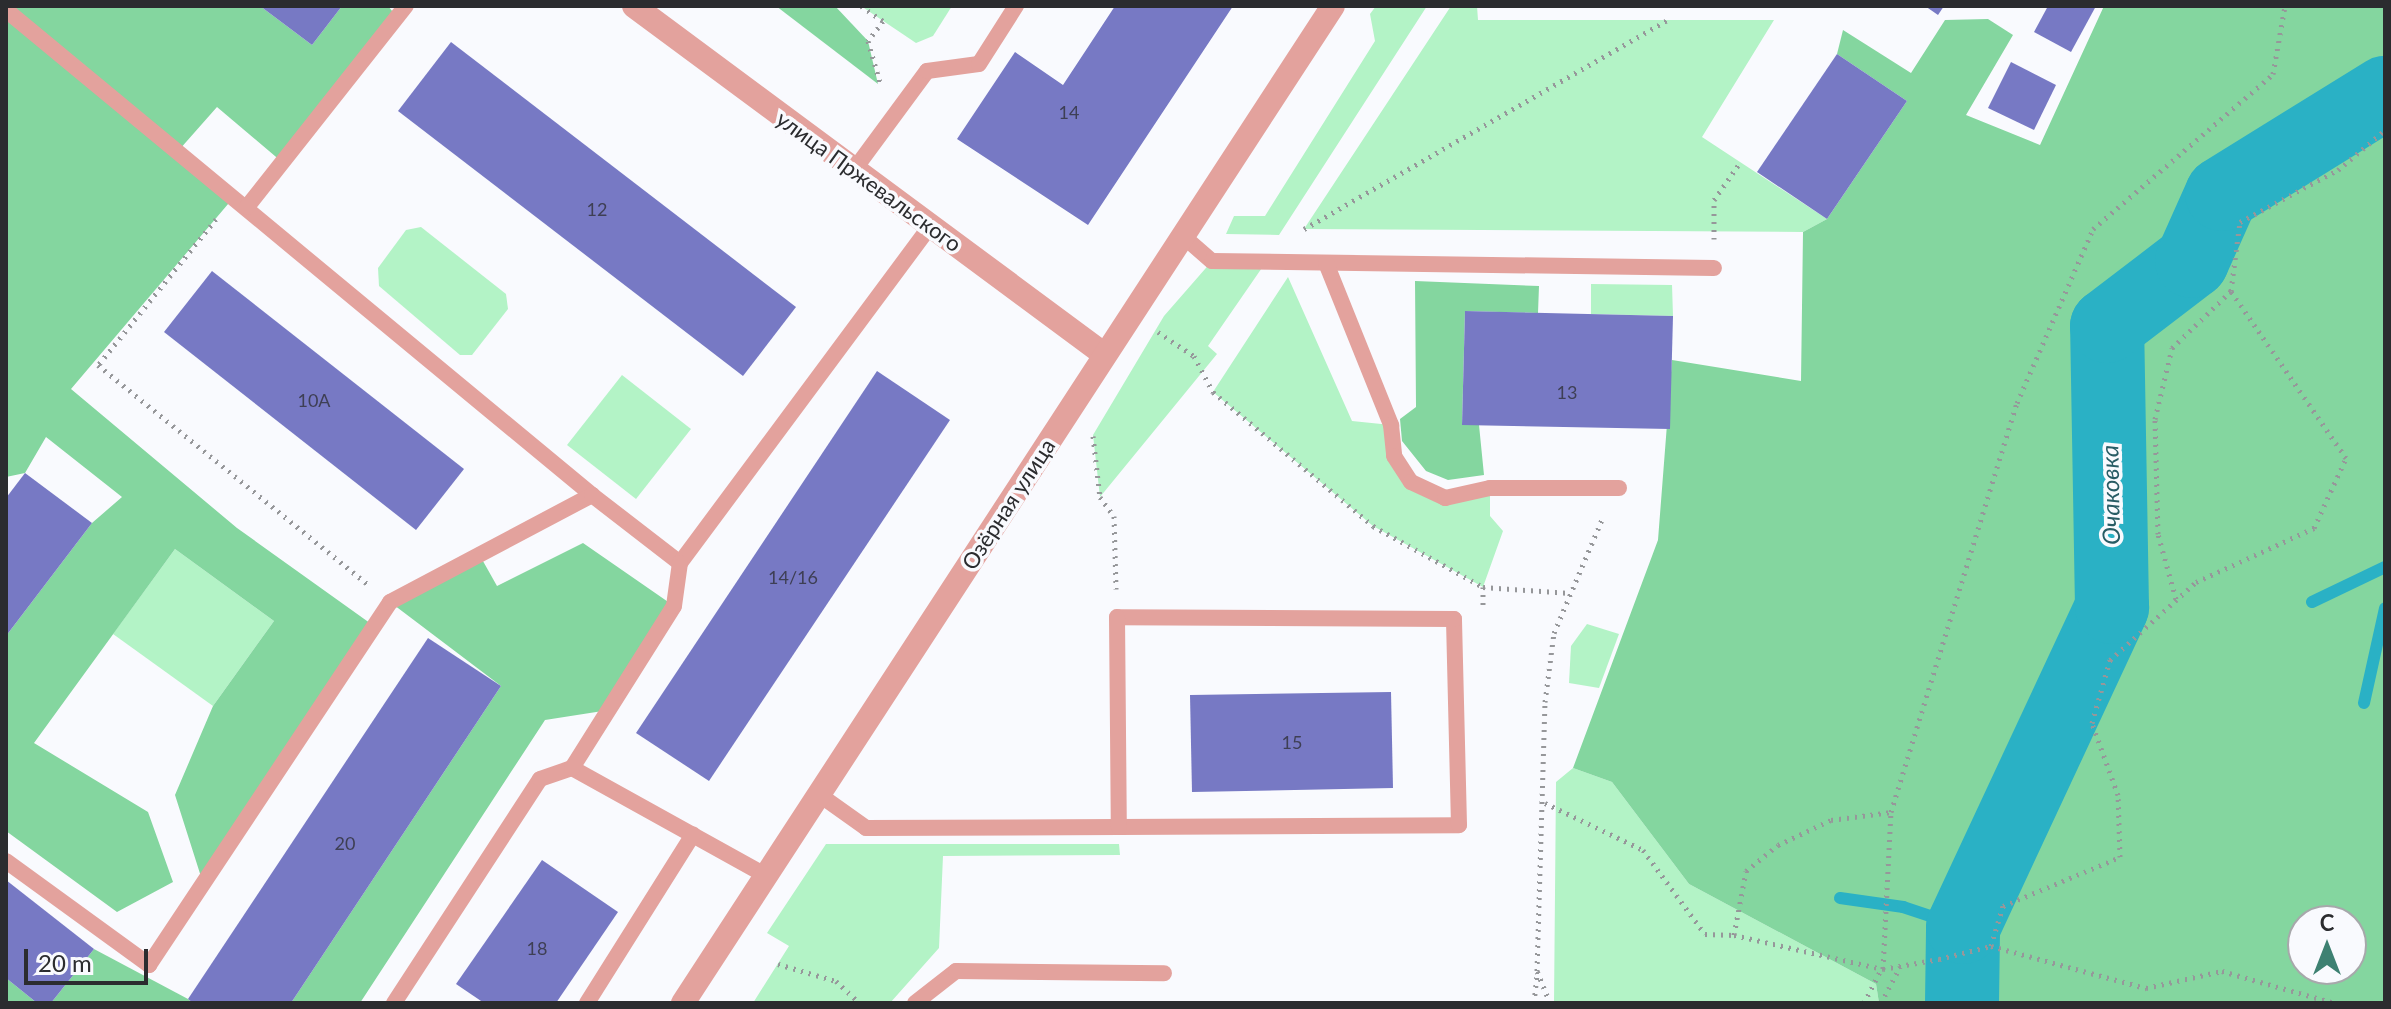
<!DOCTYPE html>
<meta charset="utf-8">
<style>
body{margin:0}
#map{position:relative;width:2391px;height:1009px;overflow:hidden;background:#f9fafe;font-family:Lato,sans-serif}
div>[style]{position:absolute}
.green>*{inset:0;background:#b3f3c6}
.forest>*{inset:0;background:#84d69f}
.stream>*{height:12px;margin:-6px;padding:0 6px;transform-origin:6px;border-radius:6px;background:#2ab1c5}
.river>*{height:74px;margin:-37px;padding:0 37px;transform-origin:37px;border-radius:37px;background:#2ab1c5}
.building>*{inset:0;background:#7779c4}
.path>*{height:5px;margin-top:-2.5px;transform-origin:0;background:repeating-linear-gradient(90deg,#96979a 0 2px,transparent 0 8px)}
.service>*{height:16px;margin:-8px;padding:0 8px;transform-origin:8px;border-radius:8px;background:#e3a29d}
.tertiary>*{height:24px;margin:-12px;padding:0 12px;transform-origin:12px;border-radius:12px;background:#e3a29d}
span{translate:-50% -50%;white-space:nowrap;text-align:center;line-height:1.15;-webkit-text-stroke:7px #f9fafe;paint-order:stroke}
.number-label{font-size:18px;color:#3e3f54}
.number-label span{-webkit-text-stroke-width:0}
.street-label{font-size:22px;color:#2b2c2f}
.water-label{font-size:24px;color:#285c65;font-style:italic}
.frame{position:absolute;inset:0;border:8px solid #2b2c2f;pointer-events:none}
.north{position:absolute;left:2287px;top:905px;width:80px;height:80px;box-sizing:border-box;background:#f9fafe;border:2px solid #a7a8ab;border-radius:50%;rotate:0deg;font-size:22px;font-weight:700;line-height:32px;text-align:center;color:#2b2c2f}
.north::after{content:'';display:block;margin:auto;width:28px;height:36px;background:#3e8172;clip-path:polygon(50% 0,100% 100%,50% 72%,0 100%)}
.scale{position:absolute;left:24px;top:949px;width:124px;height:36px;box-sizing:border-box;border:4px solid #2b2c2f;border-top:0;padding-left:10px;font-size:24px;line-height:28px;white-space:nowrap;color:#2b2c2f;-webkit-text-stroke:6px #f9fafe;paint-order:stroke}
</style>
<div id="map">
<div class="green">
<i style="clip-path:polygon(861px 6px,952px 6px,933px 36px,916px 43px)"></i>
<i style="clip-path:polygon(1376px 6px,1427px 6px,1279px 235px,1226px 234px,1234px 216px,1265px 216px,1375px 41px,1370px 14px)"></i>
<i style="clip-path:polygon(1451px 6px,1477px 6px,1478px 20px,1774px 20px,1702px 137px,1827px 219px,1803px 232px,1304px 229px)"></i>
<i style="clip-path:polygon(421px 227px,506px 294px,508px 309px,472px 355px,460px 355px,379px 286px,378px 268px,406px 230px)"></i>
<i style="clip-path:polygon(1212px 261px,1266px 262px,1208px 346px,1217px 354px,1100px 497px,1093px 435px,1164px 316px)"></i>
<i style="clip-path:polygon(1288px 277px,1352px 421px,1391px 425px,1411px 482px,1445px 498px,1490px 488px,1490px 516px,1503px 531px,1483px 587px,1373px 526px,1213px 392px)"></i>
<i style="clip-path:polygon(1591px 284px,1672px 285px,1673px 316px,1591px 314px)"></i>
<i style="clip-path:polygon(622px 375px,691px 429px,636px 499px,567px 445px)"></i>
<i style="clip-path:polygon(175px 549px,274px 621px,213px 706px,113px 634px)"></i>
<i style="clip-path:polygon(1587px 624px,1619px 634px,1599px 688px,1569px 683px,1571px 646px)"></i>
<i style="clip-path:polygon(1573px 768px,1612px 782px,1689px 884px,1876px 984px,1879px 1003px,1554px 1003px,1556px 782px)"></i>
<i style="clip-path:polygon(826px 844px,1119px 844px,1120px 855px,943px 856px,939px 948px,890px 1003px,753px 1003px,789px 946px,767px 933px)"></i>
</div>
<div class="forest">
<i style="clip-path:polygon(6px 6px,260px 6px,312px 45px,342px 6px,388px 6px,397px 17px,282px 162px,217px 107px,179px 150px,234px 197px,71px 389px,237px 528px,374px 626px,203px 883px,175px 795px,213px 706px,274px 621px,175px 549px,34px 743px,148px 812px,173px 882px,117px 912px,6px 831px,6px 636px,92px 523px,122px 497px,46px 437px,25px 473px,6px 477px)"></i>
<i style="clip-path:polygon(776px 6px,835px 6px,868px 41px,878px 84px)"></i>
<i style="clip-path:polygon(evenodd,2104px 6px,2385px 6px,2385px 1003px,1879px 1003px,1876px 984px,1689px 884px,1612px 782px,1573px 768px,1658px 540px,1672px 360px,1801px 381px,1803px 232px,1827px 219px,1907px 101px,1837px 54px,1843px 30px,1911px 73px,1945px 20px,1988px 19px,2013px 35px,1966px 115px,2040px 145px,2104px 6px,2303px 921px,2351px 921px,2351px 969px,2303px 969px,2303px 921px)"></i>
<i style="clip-path:polygon(1415px 281px,1539px 286px,1538px 313px,1465px 311px,1462px 424px,1479px 425px,1484px 475px,1448px 480px,1426px 471px,1402px 441px,1400px 419px,1416px 407px)"></i>
<i style="clip-path:polygon(583px 543px,674px 606px,609px 710px,545px 720px,360px 1003px,291px 1003px,501px 686px,390px 602px,479px 554px,497px 586px)"></i>
<i style="clip-path:polygon(94px 949px,188px 999px,193px 1003px,51px 1003px)"></i>
<i style="clip-path:polygon(6px 978px,37px 1003px,6px 1003px)"></i>
</div>
<div class="stream">
<i style="left:2312px;top:602px;width:81px;rotate:-25.6deg"></i>
<i style="left:2364px;top:703px;width:97px;rotate:-77.5deg"></i>
<i style="left:1840px;top:898px;width:64px;rotate:8.1deg"></i>
<i style="left:1903px;top:907px;width:63px;rotate:18.4deg"></i>
</div>
<div class="river">
<i style="left:1962px;top:1003px;width:76px;rotate:-89.2deg"></i>
<i style="left:1963px;top:927px;width:353px;rotate:-65deg"></i>
<i style="left:2112px;top:607px;width:281px;rotate:-91deg"></i>
<i style="left:2107px;top:326px;width:107px;rotate:-37.4deg"></i>
<i style="left:2192px;top:261px;width:73px;rotate:-65.9deg"></i>
<i style="left:2222px;top:194px;width:192px;rotate:-31.8deg"></i>
</div>
<div class="building">
<i style="clip-path:polygon(260px 6px,342px 6px,312px 45px)"></i>
<i style="clip-path:polygon(1115px 6px,1233px 6px,1088px 225px,957px 139px,1015px 52px,1063px 85px)"></i>
<i style="clip-path:polygon(1925px 6px,1944px 6px,1938px 15px)"></i>
<i style="clip-path:polygon(2048px 6px,2096px 6px,2071px 52px,2034px 32px)"></i>
<i style="clip-path:polygon(451px 42px,796px 307px,743px 376px,398px 111px)"></i>
<i style="clip-path:polygon(1837px 54px,1907px 101px,1827px 219px,1757px 172px)"></i>
<i style="clip-path:polygon(2011px 62px,2056px 85px,2034px 130px,1988px 108px)"></i>
<i style="clip-path:polygon(212px 271px,464px 469px,416px 530px,164px 332px)"></i>
<i style="clip-path:polygon(1465px 311px,1673px 316px,1670px 429px,1462px 425px)"></i>
<i style="clip-path:polygon(877px 371px,950px 420px,709px 781px,636px 733px)"></i>
<i style="clip-path:polygon(25px 473px,92px 523px,6px 636px,6px 498px)"></i>
<i style="clip-path:polygon(428px 638px,501px 686px,291px 1003px,193px 1003px,188px 999px)"></i>
<i style="clip-path:polygon(1391px 692px,1393px 788px,1192px 792px,1190px 695px)"></i>
<i style="clip-path:polygon(542px 860px,618px 912px,556px 1003px,484px 1003px,456px 984px)"></i>
<i style="clip-path:polygon(6px 880px,94px 949px,51px 1003px,37px 1003px,6px 978px)"></i>
</div>
<div class="path">
<i style="left:861px;top:6px;width:27px;rotate:34deg"></i>
<i style="left:883px;top:21px;width:25px;rotate:127deg"></i>
<i style="left:868px;top:41px;width:47px;rotate:73.9deg"></i>
<i style="left:216px;top:219px;width:188px;rotate:128.9deg"></i>
<i style="left:98px;top:365px;width:350px;rotate:39.1deg"></i>
<i style="left:1304px;top:229px;width:419px;rotate:-29.9deg"></i>
<i style="left:1714px;top:239px;width:39px;rotate:-90deg"></i>
<i style="left:1714px;top:200px;width:44px;rotate:-55.2deg"></i>
<i style="left:1158px;top:332px;width:43px;rotate:33.7deg"></i>
<i style="left:1194px;top:356px;width:41px;rotate:62.2deg"></i>
<i style="left:1213px;top:392px;width:209px;rotate:39.9deg"></i>
<i style="left:1373px;top:526px;width:126px;rotate:29deg"></i>
<i style="left:1483px;top:587px;width:23px;rotate:90deg"></i>
<i style="left:1093px;top:436px;width:61px;rotate:83.5deg"></i>
<i style="left:1100px;top:497px;width:24px;rotate:54deg"></i>
<i style="left:1114px;top:516px;width:73px;rotate:88.4deg"></i>
<i style="left:1483px;top:587px;width:87px;rotate:3.9deg"></i>
<i style="left:2176px;top:599px;width:67px;rotate:-105.5deg"></i>
<i style="left:2158px;top:534px;width:115px;rotate:-91.5deg"></i>
<i style="left:2155px;top:419px;width:73px;rotate:-76.5deg"></i>
<i style="left:2172px;top:348px;width:82px;rotate:-44deg"></i>
<i style="left:1545px;top:803px;width:109px;rotate:25.6deg"></i>
<i style="left:1643px;top:850px;width:104px;rotate:53.6deg"></i>
<i style="left:1705px;top:934px;width:30px;rotate:2deg"></i>
<i style="left:1734px;top:935px;width:153px;rotate:12.9deg"></i>
<i style="left:1883px;top:969px;width:57px;rotate:-10.1deg"></i>
<i style="left:1939px;top:959px;width:54px;rotate:-14deg"></i>
<i style="left:1991px;top:946px;width:42px;rotate:-73.3deg"></i>
<i style="left:2003px;top:906px;width:127px;rotate:-22.7deg"></i>
<i style="left:2120px;top:857px;width:62px;rotate:-91.8deg"></i>
<i style="left:2118px;top:795px;width:77px;rotate:-109.9deg"></i>
<i style="left:2092px;top:723px;width:66px;rotate:-74.1deg"></i>
<i style="left:2110px;top:660px;width:116px;rotate:-42.2deg"></i>
<i style="left:2196px;top:582px;width:130px;rotate:-24.6deg"></i>
<i style="left:2314px;top:528px;width:77px;rotate:-65.4deg"></i>
<i style="left:2346px;top:458px;width:203px;rotate:-124.6deg"></i>
<i style="left:2231px;top:291px;width:70px;rotate:-82.6deg"></i>
<i style="left:2240px;top:222px;width:111px;rotate:-28deg"></i>
<i style="left:2338px;top:170px;width:62px;rotate:-40.4deg"></i>
<i style="left:1734px;top:935px;width:65px;rotate:-79.4deg"></i>
<i style="left:1746px;top:871px;width:41px;rotate:-39.1deg"></i>
<i style="left:1778px;top:845px;width:59px;rotate:-25.3deg"></i>
<i style="left:1831px;top:820px;width:61px;rotate:-7.6deg"></i>
<i style="left:1991px;top:946px;width:161px;rotate:15.2deg"></i>
<i style="left:2146px;top:988px;width:78px;rotate:-12.6deg"></i>
<i style="left:2222px;top:971px;width:116px;rotate:15.9deg"></i>
<i style="left:778px;top:964px;width:60px;rotate:16.3deg"></i>
<i style="left:836px;top:981px;width:33px;rotate:43deg"></i>
<i style="left:1883px;top:969px;width:157px;rotate:-87.1deg"></i>
<i style="left:1891px;top:812px;width:428px;rotate:-72.9deg"></i>
<i style="left:2017px;top:403px;width:190px;rotate:-66.4deg"></i>
<i style="left:2093px;top:229px;width:238px;rotate:-40.7deg"></i>
<i style="left:2273px;top:74px;width:69px;rotate:-80deg"></i>
<i style="left:1534px;top:1003px;width:27px;rotate:-84deg"></i>
<i style="left:1550px;top:1003px;width:35px;rotate:-112deg"></i>
<i style="left:1537px;top:971px;width:269px;rotate:-88.3deg"></i>
<i style="left:1545px;top:702px;width:70px;rotate:-82.6deg"></i>
<i style="left:1554px;top:633px;width:126px;rotate:-67.1deg"></i>
<i style="left:1864px;top:1003px;width:38px;rotate:-63deg"></i>
<i style="left:1881px;top:1003px;width:41px;rotate:-62.2deg"></i>
</div>
<div class="service">
<i style="left:6px;top:10px;width:761px;rotate:39.61deg"></i>
<i style="left:854px;top:170px;width:123px;rotate:-53.6deg"></i>
<i style="left:927px;top:71px;width:52px;rotate:-7.7deg"></i>
<i style="left:979px;top:64px;width:69px;rotate:-57.5deg"></i>
<i style="left:247px;top:207px;width:256px;rotate:-51.7deg"></i>
<i style="left:1183px;top:236px;width:38px;rotate:41deg"></i>
<i style="left:1212px;top:261px;width:502px;rotate:0.8deg"></i>
<i style="left:1326px;top:263px;width:175px;rotate:68.1deg"></i>
<i style="left:1391px;top:425px;width:31px;rotate:84deg"></i>
<i style="left:1394px;top:456px;width:31px;rotate:57deg"></i>
<i style="left:1411px;top:482px;width:38px;rotate:25deg"></i>
<i style="left:1445px;top:498px;width:46px;rotate:-12.5deg"></i>
<i style="left:1490px;top:488px;width:129px"></i>
<i style="left:572px;top:768px;width:221px;rotate:29deg"></i>
<i style="left:817px;top:793px;width:60px;rotate:35.5deg"></i>
<i style="left:866px;top:828px;width:253px;rotate:-0.2deg"></i>
<i style="left:1119px;top:827px;width:340px;rotate:-0.3deg"></i>
<i style="left:1459px;top:825px;width:206px;rotate:-91.4deg"></i>
<i style="left:1454px;top:619px;width:337px;rotate:-179.7deg"></i>
<i style="left:1117px;top:617px;width:210px;rotate:89.5deg"></i>
<i style="left:6px;top:861px;width:177px;rotate:36deg"></i>
<i style="left:149px;top:965px;width:436px;rotate:-56.4deg"></i>
<i style="left:390px;top:602px;width:229px;rotate:-27.9deg"></i>
<i style="left:592px;top:495px;width:111px;rotate:37.7deg"></i>
<i style="left:680px;top:563px;width:420px;rotate:-53.4deg"></i>
<i style="left:394px;top:1003px;width:267px;rotate:-56.9deg"></i>
<i style="left:540px;top:779px;width:34px;rotate:-19deg"></i>
<i style="left:572px;top:768px;width:191px;rotate:-57.8deg"></i>
<i style="left:674px;top:606px;width:43px;rotate:-82.1deg"></i>
<i style="left:587px;top:1003px;width:199px;rotate:-57.8deg"></i>
<i style="left:915px;top:1003px;width:52px;rotate:-38deg"></i>
<i style="left:956px;top:971px;width:208px;rotate:0.6deg"></i>
</div>
<div class="tertiary">
<i style="left:634px;top:6px;width:586px;rotate:36.54deg"></i>
<i style="left:683px;top:1003px;width:1190px;rotate:-56.9deg"></i>
</div>
<div class="number-label">
<span style="left:1069px;top:112px">14</span>
<span style="left:597px;top:209px">12</span>
<span style="left:1567px;top:392px">13</span>
<span style="left:314px;top:400px">10А</span>
<span style="left:793px;top:577px">14/16</span>
<span style="left:1292px;top:742px">15</span>
<span style="left:345px;top:843px">20</span>
<span style="left:537px;top:948px">18</span>
</div>
<div class="street-label">
<span style="left:869px;top:181px;rotate:36deg">улица Пржевальского</span>
<span style="left:1008px;top:504px;rotate:-57deg">Озёрная улица</span>
</div>
<div class="water-label">
<span style="left:2110px;top:495px;rotate:-91deg">Очаковка</span>
</div>
<div class="frame"></div>
<div class="north">С</div>
<div class="scale">20 m</div>
</div>
